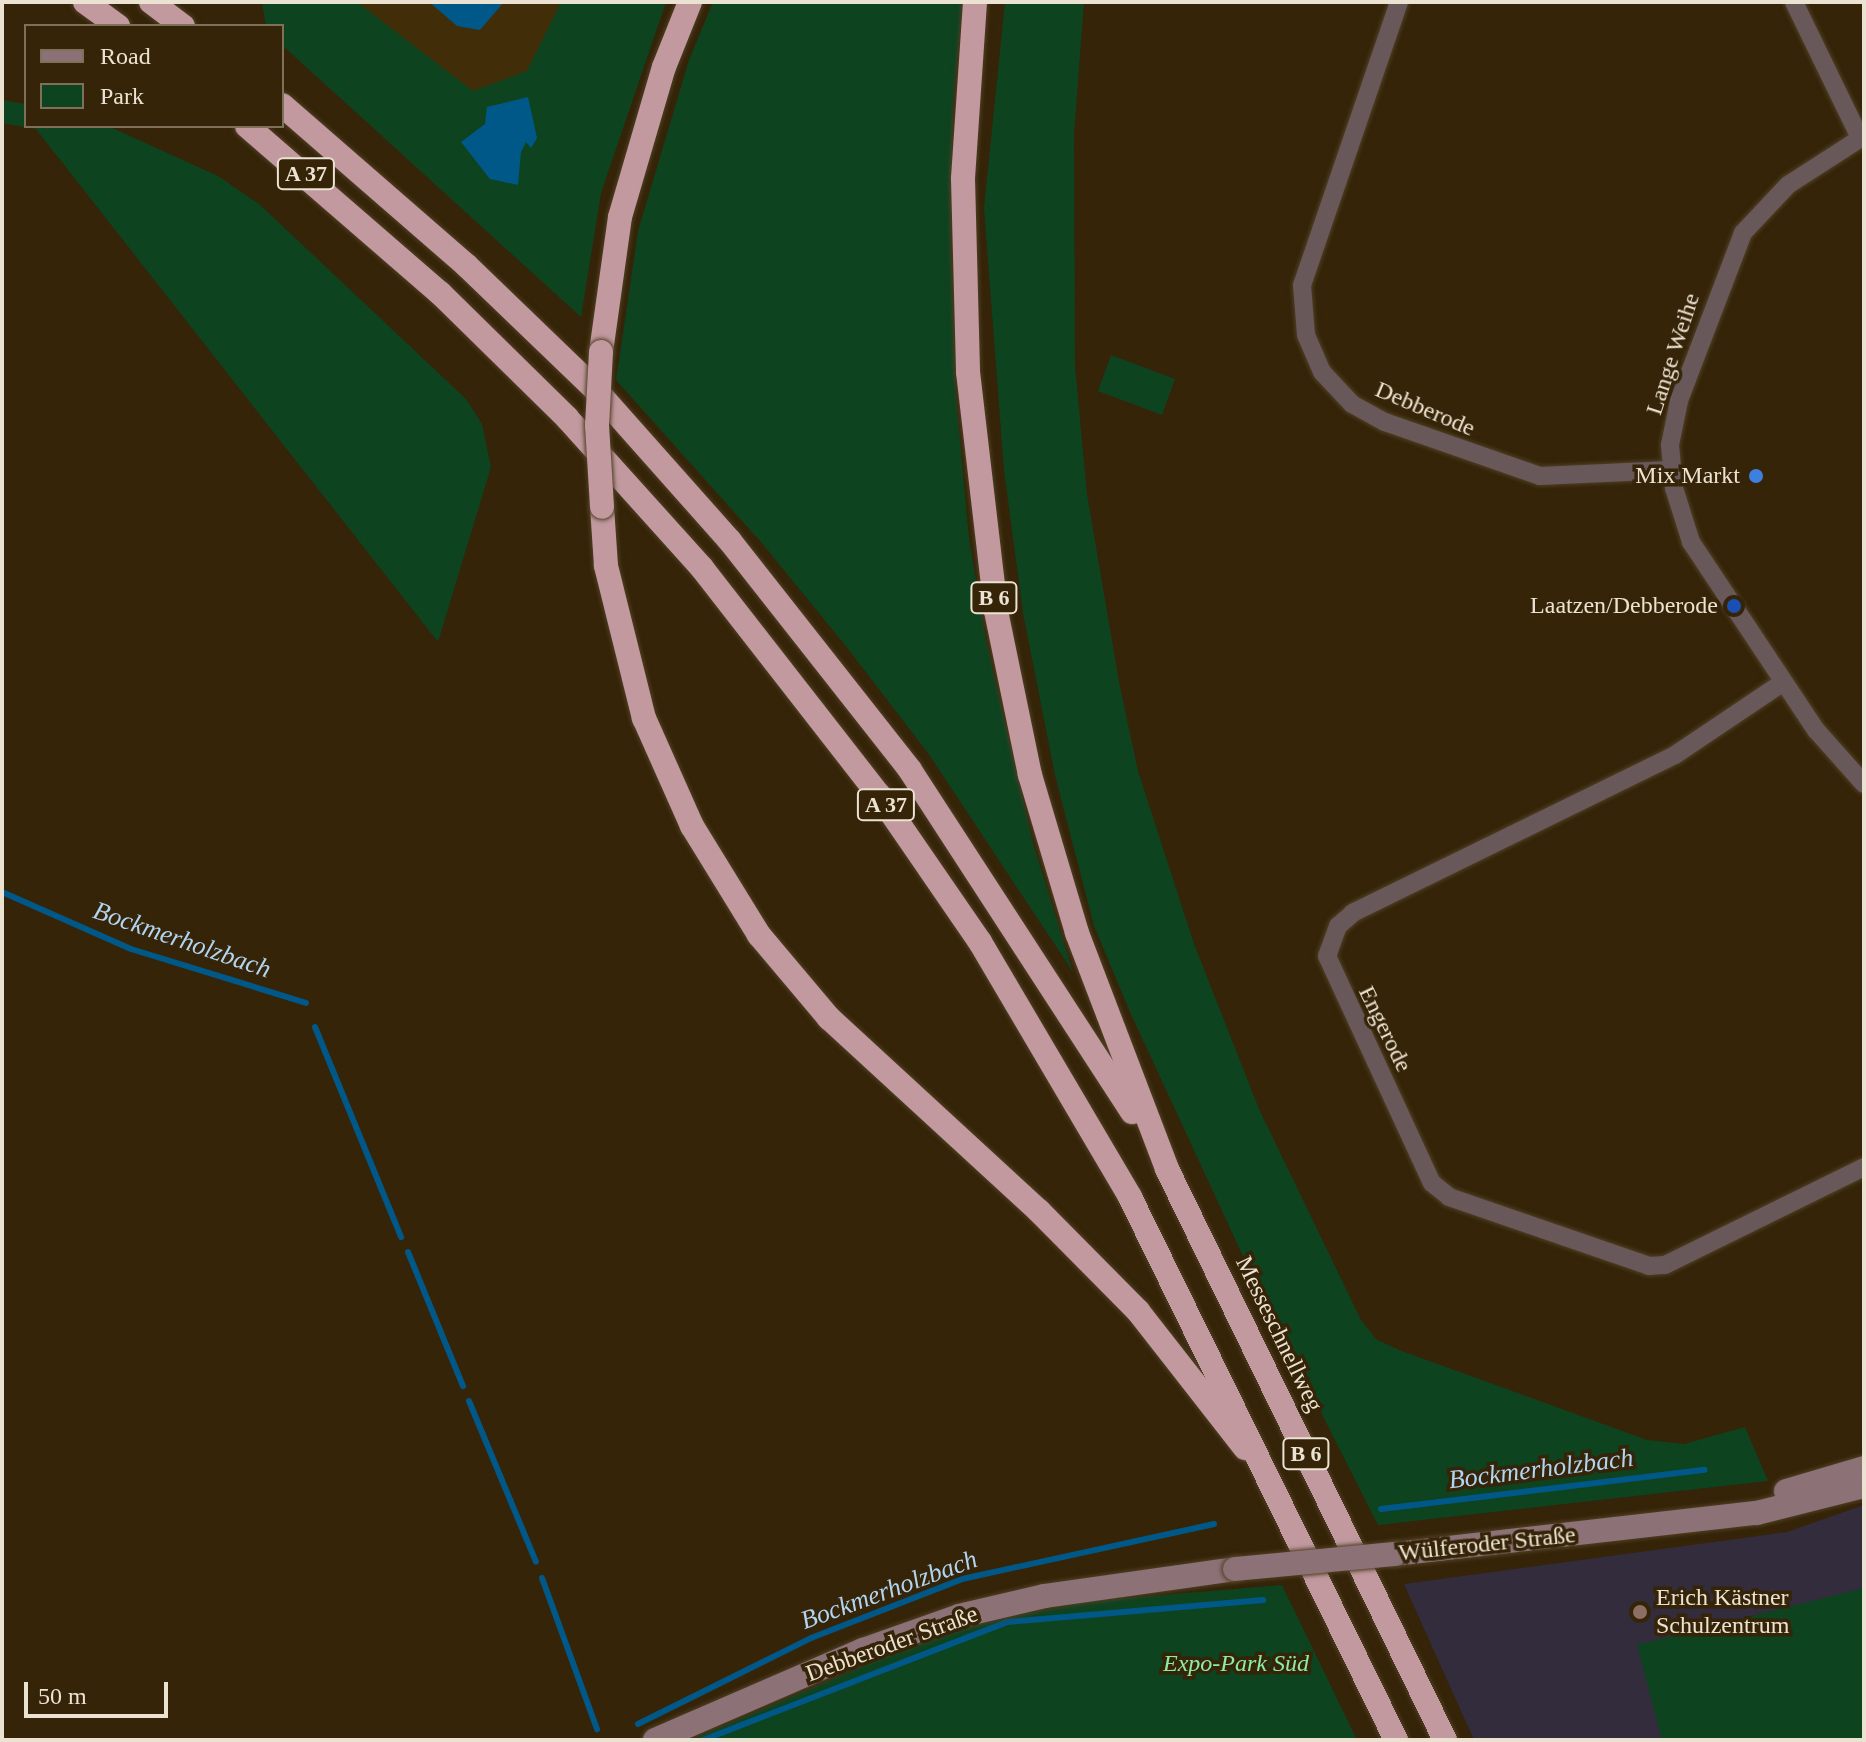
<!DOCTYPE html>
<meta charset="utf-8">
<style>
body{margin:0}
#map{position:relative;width:1866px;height:1742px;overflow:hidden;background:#352408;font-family:Georgia,serif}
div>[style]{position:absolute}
.built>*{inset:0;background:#412d07}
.education>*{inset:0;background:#332c3c}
.green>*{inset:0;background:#0e4320}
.water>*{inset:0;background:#005888}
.stream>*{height:6px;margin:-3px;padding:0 3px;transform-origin:3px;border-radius:3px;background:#005888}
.roads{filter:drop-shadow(0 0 2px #4f3f24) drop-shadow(0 0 2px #4f3f24)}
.street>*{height:18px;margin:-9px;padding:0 9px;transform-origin:9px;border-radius:9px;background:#68585a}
.secondary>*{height:24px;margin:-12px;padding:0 12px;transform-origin:12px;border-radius:12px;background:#8c7276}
.highway>*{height:24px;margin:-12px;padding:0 12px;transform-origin:12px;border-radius:12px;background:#c1999f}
.bridges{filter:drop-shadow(0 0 2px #4f3f24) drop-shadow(0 0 2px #4f3f24)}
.secondary-bridge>*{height:24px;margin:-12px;padding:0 12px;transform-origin:12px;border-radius:12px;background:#8c7276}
.highway-bridge>*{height:24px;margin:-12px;padding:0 12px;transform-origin:12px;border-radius:12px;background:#c1999f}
.dots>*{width:22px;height:22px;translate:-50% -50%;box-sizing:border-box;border:4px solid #352408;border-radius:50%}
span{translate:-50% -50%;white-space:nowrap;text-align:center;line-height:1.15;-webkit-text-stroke:7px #352408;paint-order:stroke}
.shield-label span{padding:2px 6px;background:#352408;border:2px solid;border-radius:6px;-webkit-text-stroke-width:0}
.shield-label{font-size:22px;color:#ece2d2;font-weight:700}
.street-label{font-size:24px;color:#ece2d2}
.poi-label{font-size:24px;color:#ece2d2}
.right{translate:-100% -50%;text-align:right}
.left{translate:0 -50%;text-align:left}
.park-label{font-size:24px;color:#8ceca3;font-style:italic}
.water-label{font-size:26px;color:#b1d4f1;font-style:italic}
.frame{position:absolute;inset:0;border:4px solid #ece2d2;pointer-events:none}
.legend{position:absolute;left:24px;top:24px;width:260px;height:104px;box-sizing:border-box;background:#352408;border:2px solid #7e7059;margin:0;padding:10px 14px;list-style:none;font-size:24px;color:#ece2d2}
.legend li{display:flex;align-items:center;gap:16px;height:40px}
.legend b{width:40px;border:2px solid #7e7059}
.scale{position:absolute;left:24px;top:1682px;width:144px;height:36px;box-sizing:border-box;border:4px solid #ece2d2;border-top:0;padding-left:10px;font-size:24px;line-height:28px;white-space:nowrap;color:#ece2d2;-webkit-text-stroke:6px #352408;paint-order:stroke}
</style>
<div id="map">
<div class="built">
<i style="clip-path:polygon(340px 2px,619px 2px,599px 38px,473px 102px)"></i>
</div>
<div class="education">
<i style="clip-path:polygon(1864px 1505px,1864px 1740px,1474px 1740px,1404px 1584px,1787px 1532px)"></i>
</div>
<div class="green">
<i style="clip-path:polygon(262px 2px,357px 2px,473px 91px,527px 71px,561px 2px,666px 2px,601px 193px,581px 317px,282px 45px,282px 26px,266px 26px)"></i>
<i style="clip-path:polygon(713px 2px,963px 2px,953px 103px,951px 241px,956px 396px,969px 538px,986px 640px,1033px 843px,1073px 972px,928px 753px,845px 645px,761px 542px,616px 380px,638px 231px,689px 60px)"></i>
<i style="clip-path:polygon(1005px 2px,1084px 2px,1074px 134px,1075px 366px,1087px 494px,1119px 682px,1138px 771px,1194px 944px,1259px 1109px,1361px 1320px,1376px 1339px,1399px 1350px,1647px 1440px,1684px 1444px,1745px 1427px,1768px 1481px,1378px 1525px,1255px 1282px,1130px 1012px,1094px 926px,1055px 775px,1023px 613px,1004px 470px,984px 208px)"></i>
<i style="clip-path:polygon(2px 100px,26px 104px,26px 126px,108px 126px,218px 176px,259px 204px,466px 399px,482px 424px,491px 467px,438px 642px,36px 129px,2px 123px)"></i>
<i style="clip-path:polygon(1111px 355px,1175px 379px,1162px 415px,1098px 391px)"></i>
<i style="clip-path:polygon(1282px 1585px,1357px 1740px,690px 1740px,910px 1646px,989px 1621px,1091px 1601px)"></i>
<i style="clip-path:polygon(1864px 1588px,1864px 1740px,1662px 1740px,1637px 1645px)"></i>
</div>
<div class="water">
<i style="clip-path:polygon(429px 2px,504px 2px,480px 30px,457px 26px)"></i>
<i style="clip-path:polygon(528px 97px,537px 138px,531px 148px,526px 142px,521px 152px,518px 185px,490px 179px,461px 142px,485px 124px,487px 107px)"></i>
</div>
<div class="stream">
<i style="left:2px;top:892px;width:141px;rotate:23.8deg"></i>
<i style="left:131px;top:949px;width:183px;rotate:17.1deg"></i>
<i style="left:315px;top:1027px;width:227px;rotate:67.7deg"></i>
<i style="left:408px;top:1252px;width:145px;rotate:67.7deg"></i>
<i style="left:469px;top:1401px;width:174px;rotate:67.4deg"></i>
<i style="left:1381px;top:1509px;width:326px;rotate:-6.9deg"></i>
<i style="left:542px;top:1578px;width:161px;rotate:70deg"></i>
<i style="left:638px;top:1724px;width:193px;rotate:-26.4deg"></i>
<i style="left:811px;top:1638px;width:162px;rotate:-21.3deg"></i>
<i style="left:962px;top:1579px;width:258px;rotate:-12.3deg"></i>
<i style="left:703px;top:1740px;width:326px;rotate:-21.2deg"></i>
<i style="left:1007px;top:1622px;width:257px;rotate:-4.9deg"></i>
</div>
<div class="roads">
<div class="street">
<i style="left:1399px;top:2px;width:299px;rotate:108.9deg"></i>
<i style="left:1302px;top:285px;width:50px;rotate:85.4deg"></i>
<i style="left:1306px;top:335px;width:40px;rotate:66.6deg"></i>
<i style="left:1322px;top:372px;width:44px;rotate:46.8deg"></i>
<i style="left:1352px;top:404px;width:38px;rotate:29deg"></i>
<i style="left:1385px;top:422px;width:164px;rotate:19.2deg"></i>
<i style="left:1540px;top:476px;width:130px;rotate:-2.6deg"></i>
<i style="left:1794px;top:2px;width:151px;rotate:64.1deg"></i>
<i style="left:1864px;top:136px;width:90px;rotate:147.2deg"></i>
<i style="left:1788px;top:185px;width:66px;rotate:133.2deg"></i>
<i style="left:1743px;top:233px;width:180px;rotate:110.9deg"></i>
<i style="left:1679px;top:401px;width:45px;rotate:101.6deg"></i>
<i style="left:1670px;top:445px;width:43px;rotate:84.7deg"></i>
<i style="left:1674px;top:488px;width:57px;rotate:72.5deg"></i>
<i style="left:1691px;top:542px;width:226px;rotate:56.4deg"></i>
<i style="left:1816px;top:730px;width:72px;rotate:48.4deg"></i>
<i style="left:1782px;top:683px;width:129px;rotate:146.1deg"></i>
<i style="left:1675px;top:755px;width:359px;rotate:153.9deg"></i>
<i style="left:1353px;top:913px;width:20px;rotate:139deg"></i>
<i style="left:1338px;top:926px;width:32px;rotate:110deg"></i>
<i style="left:1327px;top:956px;width:250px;rotate:65.2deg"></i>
<i style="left:1432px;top:1183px;width:22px;rotate:39deg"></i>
<i style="left:1449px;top:1197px;width:212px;rotate:19deg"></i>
<i style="left:1649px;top:1266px;width:16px;rotate:-4deg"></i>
<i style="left:1665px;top:1265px;width:222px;rotate:-26.2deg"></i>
</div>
<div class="secondary">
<i style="left:1786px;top:1491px;width:81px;rotate:-16.4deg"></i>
<i style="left:1395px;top:1554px;width:364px;rotate:-6.5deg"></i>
<i style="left:1757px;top:1513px;width:110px;rotate:-14.2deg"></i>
<i style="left:655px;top:1740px;width:227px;rotate:-23.4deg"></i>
<i style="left:863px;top:1650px;width:102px;rotate:-19.5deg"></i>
<i style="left:959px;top:1616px;width:88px;rotate:-13.1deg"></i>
<i style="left:1045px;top:1596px;width:192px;rotate:-8.1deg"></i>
</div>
<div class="highway">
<i style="left:85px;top:2px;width:41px;rotate:36deg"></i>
<i style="left:151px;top:2px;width:40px;rotate:37deg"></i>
<i style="left:975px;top:2px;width:177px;rotate:93.9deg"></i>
<i style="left:963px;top:179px;width:193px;rotate:88.5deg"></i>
<i style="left:968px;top:372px;width:241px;rotate:83.3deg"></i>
<i style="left:996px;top:611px;width:167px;rotate:78.3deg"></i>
<i style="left:1030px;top:775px;width:165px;rotate:73.4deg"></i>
<i style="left:1077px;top:933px;width:253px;rotate:69.1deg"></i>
<i style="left:1167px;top:1169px;width:635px;rotate:64.04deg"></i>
<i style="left:282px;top:105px;width:244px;rotate:41deg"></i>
<i style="left:466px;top:265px;width:179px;rotate:43.9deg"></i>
<i style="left:595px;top:389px;width:203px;rotate:48.4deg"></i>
<i style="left:730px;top:541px;width:291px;rotate:51.8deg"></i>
<i style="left:910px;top:770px;width:408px;rotate:57deg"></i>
<i style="left:247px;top:126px;width:255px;rotate:40.9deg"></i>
<i style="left:440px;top:293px;width:178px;rotate:44.5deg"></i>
<i style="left:567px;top:418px;width:202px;rotate:48deg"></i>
<i style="left:702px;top:568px;width:288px;rotate:52.1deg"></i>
<i style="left:879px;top:795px;width:178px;rotate:55.5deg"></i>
<i style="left:980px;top:942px;width:296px;rotate:59.5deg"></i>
<i style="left:1130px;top:1197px;width:605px;rotate:63.9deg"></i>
<i style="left:601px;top:352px;width:136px;rotate:-82deg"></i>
<i style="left:620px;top:217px;width:156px;rotate:-73.7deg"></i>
<i style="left:664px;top:67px;width:70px;rotate:-68.2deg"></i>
<i style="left:602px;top:507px;width:59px;rotate:86.1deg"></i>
<i style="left:606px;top:566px;width:157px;rotate:76deg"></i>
<i style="left:644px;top:718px;width:118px;rotate:66deg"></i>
<i style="left:692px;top:826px;width:128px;rotate:58.4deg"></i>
<i style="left:759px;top:935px;width:109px;rotate:49.9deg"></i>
<i style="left:829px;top:1018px;width:285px;rotate:42.6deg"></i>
<i style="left:1039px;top:1211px;width:141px;rotate:45.3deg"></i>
<i style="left:1138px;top:1311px;width:174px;rotate:52deg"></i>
</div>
</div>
<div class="bridges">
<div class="secondary-bridge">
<i style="left:1235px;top:1569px;width:161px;rotate:-5.4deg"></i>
</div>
<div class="highway-bridge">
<i style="left:601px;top:352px;width:73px;rotate:93.1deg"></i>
<i style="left:597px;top:425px;width:82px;rotate:86.5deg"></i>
</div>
</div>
<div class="dots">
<i style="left:1756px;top:476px;background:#3f7fe0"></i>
<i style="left:1734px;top:606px;background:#1a4fb4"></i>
<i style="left:1640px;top:1612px;background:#8d6e63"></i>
</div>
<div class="shield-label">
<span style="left:306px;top:174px">A 37</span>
<span style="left:994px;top:598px">B 6</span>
<span style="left:886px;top:805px">A 37</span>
<span style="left:1306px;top:1454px">B 6</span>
</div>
<div class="street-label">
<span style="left:1673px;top:354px;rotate:-72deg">Lange Weihe</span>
<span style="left:1425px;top:409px;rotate:23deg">Debberode</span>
<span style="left:1385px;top:1029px;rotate:64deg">Engerode</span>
<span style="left:1279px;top:1334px;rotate:64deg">Messeschnellweg</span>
<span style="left:1487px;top:1544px;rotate:-6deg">Wülferoder Straße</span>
<span style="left:892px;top:1644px;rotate:-20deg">Debberoder Straße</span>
</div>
<div class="poi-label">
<span class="right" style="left:1740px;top:476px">Mix Markt</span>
<span class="right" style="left:1718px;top:606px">Laatzen/Debberode</span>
<span class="left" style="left:1656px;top:1612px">Erich Kästner<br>Schulzentrum</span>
</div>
<div class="park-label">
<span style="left:1236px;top:1664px">Expo-Park Süd</span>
</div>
<div class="water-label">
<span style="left:182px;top:940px;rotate:19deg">Bockmerholzbach</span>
<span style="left:1541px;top:1469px;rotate:-7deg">Bockmerholzbach</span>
<span style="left:889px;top:1590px;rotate:-20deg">Bockmerholzbach</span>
</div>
<div class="frame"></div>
<ul class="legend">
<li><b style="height:10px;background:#8c7276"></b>Road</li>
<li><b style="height:22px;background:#0e4320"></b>Park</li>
</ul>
<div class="scale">50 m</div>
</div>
